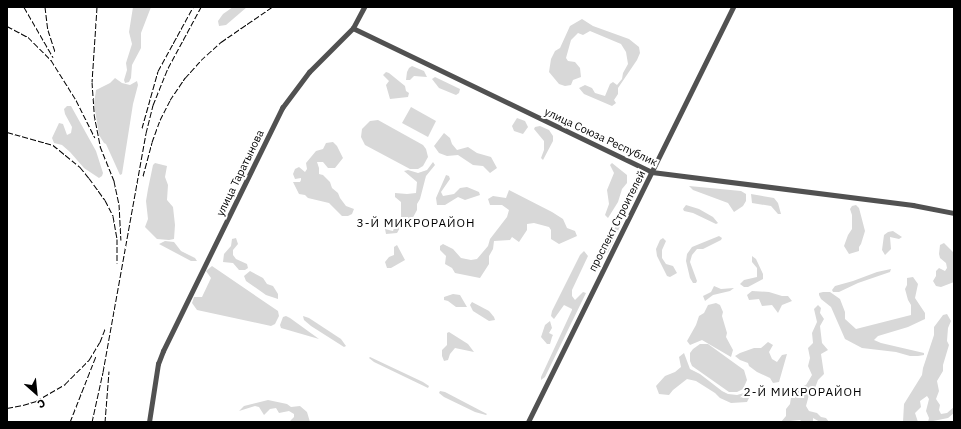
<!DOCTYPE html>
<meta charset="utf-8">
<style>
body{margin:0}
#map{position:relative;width:961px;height:429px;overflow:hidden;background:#fff;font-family:"IBM Plex Sans",sans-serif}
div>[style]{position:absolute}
.green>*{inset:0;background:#d8d8d8}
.tertiary>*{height:4.5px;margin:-2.25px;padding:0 2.25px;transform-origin:2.25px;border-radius:2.25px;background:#515151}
.rail>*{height:1px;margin-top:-0.5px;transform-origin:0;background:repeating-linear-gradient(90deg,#000 0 6px,transparent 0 8px)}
span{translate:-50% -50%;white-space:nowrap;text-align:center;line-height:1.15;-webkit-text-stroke:4px #fff;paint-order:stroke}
.street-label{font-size:11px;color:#000}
.neighbourhood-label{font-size:12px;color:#000;letter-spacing:1px}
.frame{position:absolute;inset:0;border:8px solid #000;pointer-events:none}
.north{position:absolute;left:16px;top:373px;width:40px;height:40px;-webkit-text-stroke:3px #fff;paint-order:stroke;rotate:153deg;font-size:11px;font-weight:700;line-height:16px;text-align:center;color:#000}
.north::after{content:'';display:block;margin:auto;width:14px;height:18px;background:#000;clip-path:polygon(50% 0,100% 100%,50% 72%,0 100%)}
</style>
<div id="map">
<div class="green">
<i style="clip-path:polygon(133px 7px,151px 7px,141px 33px,141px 48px,132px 65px,131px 78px,129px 82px,125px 83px,124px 80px,127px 70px,126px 63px,132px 44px,129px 32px)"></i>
<i style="clip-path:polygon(233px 7px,247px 7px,226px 25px,219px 26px,218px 21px,223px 14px)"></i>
<i style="clip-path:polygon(582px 19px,593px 26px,629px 39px,639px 47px,640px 53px,637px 60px,618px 88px,618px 94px,614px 100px,616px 103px,612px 106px,584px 94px,579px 88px,585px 85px,592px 88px,595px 93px,605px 96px,610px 84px,613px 82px,617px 85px,622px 79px,623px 73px,628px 64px,626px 52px,621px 44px,590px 31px,583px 35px,578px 33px,571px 40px,566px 58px,568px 61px,575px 62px,580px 68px,581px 77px,573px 80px,571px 85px,565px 86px,559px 84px,549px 72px,551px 59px,555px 51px,560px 48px,570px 26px)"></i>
<i style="clip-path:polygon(412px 66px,424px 71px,427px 77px,414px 76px,410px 80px,406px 80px,407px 72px,409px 68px)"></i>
<i style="clip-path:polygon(386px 72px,389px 73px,405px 86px,406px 91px,409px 93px,408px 97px,390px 99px,386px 85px,389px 81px,383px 75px)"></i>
<i style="clip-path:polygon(435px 77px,460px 89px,459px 93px,456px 95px,439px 88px,432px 79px)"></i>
<i style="clip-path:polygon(115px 78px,122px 83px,130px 85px,137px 81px,138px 85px,133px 104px,122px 174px,120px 175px,106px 144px,104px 143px,99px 135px,94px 104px,96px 90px,110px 83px)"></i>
<i style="clip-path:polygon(67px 106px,71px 106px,96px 151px,103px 173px,102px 176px,99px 178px,84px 168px,70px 152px,62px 145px,54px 143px,52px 138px,59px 123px,63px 124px,67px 135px,71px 133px,72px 127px,65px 114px,64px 109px)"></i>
<i style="clip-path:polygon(411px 107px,436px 121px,428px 137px,402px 123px)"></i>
<i style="clip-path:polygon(517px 118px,525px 121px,528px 127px,523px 134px,514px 131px,512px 126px)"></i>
<i style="clip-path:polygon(378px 120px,423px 145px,426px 149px,428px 157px,423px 166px,418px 169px,410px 169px,365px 145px,361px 137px,362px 129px,370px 121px)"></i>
<i style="clip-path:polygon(540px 126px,549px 130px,553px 136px,553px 141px,543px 160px,541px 158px,544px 150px,544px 141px,534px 129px,535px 127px)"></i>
<i style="clip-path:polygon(444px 133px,450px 138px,452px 144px,457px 150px,468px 147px,477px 153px,491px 157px,497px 168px,490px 173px,483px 166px,473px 165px,458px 155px,447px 156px,439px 153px,434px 146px)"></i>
<i style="clip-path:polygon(333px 142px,337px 146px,343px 158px,335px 168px,328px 168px,323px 162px,317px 162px,319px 168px,319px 174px,323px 175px,330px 182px,332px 188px,338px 193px,340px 198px,346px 206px,354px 209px,352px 214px,348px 216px,342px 216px,329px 203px,308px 198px,305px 195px,299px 194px,293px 182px,300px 182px,301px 180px,301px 178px,295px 179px,293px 174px,295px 169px,299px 167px,305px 172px,307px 169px,306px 163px,316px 151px,323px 149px,326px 143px)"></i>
<i style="clip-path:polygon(433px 162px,435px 165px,426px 176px,420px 199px,417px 204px,417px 210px,411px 221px,401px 226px,397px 233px,386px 234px,385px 229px,393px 231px,396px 222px,401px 218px,401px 202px,395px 197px,395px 193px,407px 194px,416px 193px,417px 182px,404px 171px,408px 170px,418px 173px,427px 170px)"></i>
<i style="clip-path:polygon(155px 163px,167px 166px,165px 177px,168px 185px,167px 200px,173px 207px,175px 225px,174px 239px,169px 240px,157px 239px,145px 227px,148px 219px,146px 201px,148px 189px,153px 165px)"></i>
<i style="clip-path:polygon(612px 163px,627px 175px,627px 183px,622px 189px,618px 202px,608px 218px,605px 215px,609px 204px,607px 190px,614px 173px,610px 165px)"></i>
<i style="clip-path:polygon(446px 175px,449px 176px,450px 179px,441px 192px,443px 196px,454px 194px,460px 188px,467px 187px,479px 192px,480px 195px,465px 200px,458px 197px,445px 205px,437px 205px,436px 198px)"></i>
<i style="clip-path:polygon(689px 186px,741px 191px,746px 194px,746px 201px,743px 206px,734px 212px,728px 203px,693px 190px)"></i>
<i style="clip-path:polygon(509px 190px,552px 212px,563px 219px,567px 228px,575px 231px,577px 236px,559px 244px,551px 239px,551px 230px,549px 227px,534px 223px,527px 224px,527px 230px,519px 242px,512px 237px,510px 240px,494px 241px,493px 249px,489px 256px,489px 264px,480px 278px,455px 273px,452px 268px,445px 264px,446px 256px,440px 250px,440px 246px,443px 244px,453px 249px,461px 258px,471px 260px,477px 259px,488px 246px,490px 239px,507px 217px,509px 210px,502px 205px,490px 205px,488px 199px,493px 196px,506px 198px)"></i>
<i style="clip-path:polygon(751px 194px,774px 198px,778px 203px,781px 214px,778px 214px,771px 206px,752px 203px)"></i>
<i style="clip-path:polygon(686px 205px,699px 209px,713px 217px,718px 223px,716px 224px,693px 213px,684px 211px,683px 209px)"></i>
<i style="clip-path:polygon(852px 206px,856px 205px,859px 208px,865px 231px,861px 244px,859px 247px,859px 251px,849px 254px,844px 246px,848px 235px,852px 229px,852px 215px,850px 209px)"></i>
<i style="clip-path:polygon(622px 214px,624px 214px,624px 218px,608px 252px,604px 255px,604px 248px)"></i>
<i style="clip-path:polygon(893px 231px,902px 237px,899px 239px,890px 237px,891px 249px,885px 255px,882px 250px,884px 235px,888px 232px)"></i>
<i style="clip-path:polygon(719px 236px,722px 238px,721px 240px,703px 249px,697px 249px,692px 255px,690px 262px,697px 281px,696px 283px,693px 283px,690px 278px,686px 261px,687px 254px,692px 247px)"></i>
<i style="clip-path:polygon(236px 238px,238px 244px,233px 250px,233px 255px,236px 259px,247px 264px,248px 268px,245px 270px,239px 270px,233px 263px,223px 262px,224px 254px,231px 246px,232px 239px)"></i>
<i style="clip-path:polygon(663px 238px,666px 241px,662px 250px,662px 258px,666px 264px,673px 266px,677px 273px,670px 277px,667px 276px,657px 256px,656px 249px,660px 240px)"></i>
<i style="clip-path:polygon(165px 241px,174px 242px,181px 251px,195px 258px,197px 261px,191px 261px,159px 244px)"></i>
<i style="clip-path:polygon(944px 243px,954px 253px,954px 282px,941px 287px,936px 286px,933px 281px,936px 276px,936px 271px,939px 268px,945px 271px,947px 268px,946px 263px,940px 258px,939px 254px,940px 245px)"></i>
<i style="clip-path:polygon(397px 245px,405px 260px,391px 268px,387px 268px,385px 262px,389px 257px,394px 255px,394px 247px)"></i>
<i style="clip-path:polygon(584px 251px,588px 256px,572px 290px,572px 296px,575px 300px,583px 292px,586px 293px,545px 377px,541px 380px,541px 377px,572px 310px,572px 309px,564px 305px,554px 319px,551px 316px,552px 311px,580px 255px)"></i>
<i style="clip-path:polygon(752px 256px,756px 259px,763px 274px,763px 279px,748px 287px,744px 287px,740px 284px,744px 280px,757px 277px,757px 268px,752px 262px)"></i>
<i style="clip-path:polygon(212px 266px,278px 311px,279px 316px,275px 324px,271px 326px,197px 310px,192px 303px,194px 297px,202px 297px,211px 278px,206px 271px)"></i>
<i style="clip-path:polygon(891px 269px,890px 272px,858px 283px,839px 292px,833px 292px,832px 290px,835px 286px,853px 281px,877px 272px)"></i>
<i style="clip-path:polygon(250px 271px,263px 278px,267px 284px,273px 286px,278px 294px,278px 299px,266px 295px,246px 281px,244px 276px)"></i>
<i style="clip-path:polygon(913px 277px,918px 284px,915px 298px,925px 313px,925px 319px,908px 327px,878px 336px,874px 340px,881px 343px,924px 353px,924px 355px,918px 356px,910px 356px,896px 352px,862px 348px,845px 339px,831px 307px,821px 299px,819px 295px,819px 293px,823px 292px,830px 292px,840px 299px,845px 312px,845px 319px,856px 329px,911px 315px,911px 305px,908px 300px,905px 289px,907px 285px,907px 278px)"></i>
<i style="clip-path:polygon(714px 286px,721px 289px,734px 288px,730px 291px,713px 295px,705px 301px,703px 296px,711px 292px)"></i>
<i style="clip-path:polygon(752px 291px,769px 292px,782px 296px,788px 296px,792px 301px,782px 305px,778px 313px,772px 305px,762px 306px,759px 299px,749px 300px,747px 295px)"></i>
<i style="clip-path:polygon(453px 294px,460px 295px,467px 307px,456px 307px,448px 301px,444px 300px,444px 297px)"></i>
<i style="clip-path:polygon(472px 302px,489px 311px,494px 317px,495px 320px,489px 321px,473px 311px,470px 305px)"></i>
<i style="clip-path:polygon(716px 303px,720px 305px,723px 312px,722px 316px,727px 333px,726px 337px,733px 350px,731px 357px,702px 340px,690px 345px,687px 341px,696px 325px,699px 316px,704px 313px,708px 305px)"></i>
<i style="clip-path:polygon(818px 305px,821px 308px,820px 313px,824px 319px,820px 326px,822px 343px,828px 350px,821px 354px,824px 374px,818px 380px,815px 388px,810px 391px,806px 406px,809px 411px,817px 413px,821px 417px,826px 418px,829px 422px,820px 422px,813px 418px,813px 422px,802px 422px,800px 420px,781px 422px,786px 416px,786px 409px,790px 404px,791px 397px,801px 387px,806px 385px,812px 375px,808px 366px,810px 358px,808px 348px,813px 343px,812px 333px,817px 322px,814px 309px)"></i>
<i style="clip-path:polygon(947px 314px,951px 321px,948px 328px,947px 341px,949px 345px,943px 365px,943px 371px,937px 381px,939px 391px,936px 399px,940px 405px,939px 410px,941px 414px,947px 413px,954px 407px,954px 413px,948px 418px,928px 422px,929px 418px,926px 411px,929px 399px,927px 396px,920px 401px,921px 407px,915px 413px,918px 422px,903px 422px,904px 404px,922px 375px,923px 368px,934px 335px,934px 327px,943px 315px)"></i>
<i style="clip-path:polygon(286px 316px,290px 318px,319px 339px,281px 328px,280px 325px,283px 317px)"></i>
<i style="clip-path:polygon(303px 316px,309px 318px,341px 339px,346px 346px,344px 347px,311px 326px,304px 320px)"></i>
<i style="clip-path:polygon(550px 321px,552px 328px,549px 333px,553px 335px,552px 337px,550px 344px,547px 344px,541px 337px,545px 325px)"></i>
<i style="clip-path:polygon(449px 332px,468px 344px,474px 352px,455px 348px,450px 354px,448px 360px,444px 361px,442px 356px,442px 350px,447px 345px,447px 333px)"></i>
<i style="clip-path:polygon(768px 342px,773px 345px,769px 352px,772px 359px,777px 362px,782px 355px,787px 354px,779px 382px,773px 383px,770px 378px,757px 372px,749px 366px,748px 363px,740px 360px,735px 356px,740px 353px,754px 348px,761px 348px)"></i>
<i style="clip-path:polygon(700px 344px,708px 344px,744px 370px,747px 380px,743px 389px,737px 392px,729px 392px,692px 366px,690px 361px,690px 353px,693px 349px)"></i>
<i style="clip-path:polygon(684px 353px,690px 369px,700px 374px,722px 391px,728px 394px,737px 395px,748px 392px,749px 398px,747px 402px,731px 403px,720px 398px,715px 393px,696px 381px,687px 379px,673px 390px,669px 395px,659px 394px,656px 386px,665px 376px,675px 372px,681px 367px,679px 357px)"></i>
<i style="clip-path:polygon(370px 357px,423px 382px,429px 386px,428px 388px,374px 362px,369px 358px)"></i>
<i style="clip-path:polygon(440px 391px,445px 392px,487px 414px,486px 415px,475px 412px,444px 397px,439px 393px)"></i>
<i style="clip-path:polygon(268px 400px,287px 404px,291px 407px,300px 406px,307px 412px,310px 422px,289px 422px,294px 417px,294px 414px,289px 411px,279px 413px,276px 408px,270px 409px,264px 415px,259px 407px,255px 406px,239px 411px,244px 406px)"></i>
</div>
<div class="tertiary">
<i style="left:353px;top:28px;width:332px;rotate:25.7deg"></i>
<i style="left:652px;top:172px;width:263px;rotate:7.2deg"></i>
<i style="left:913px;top:205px;width:42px;rotate:11deg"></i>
<i style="left:149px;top:422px;width:59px;rotate:-81.2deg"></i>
<i style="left:158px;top:364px;width:14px;rotate:-69deg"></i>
<i style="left:163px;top:351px;width:271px;rotate:-63.9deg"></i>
<i style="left:282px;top:108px;width:45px;rotate:-53.1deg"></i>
<i style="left:309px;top:72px;width:62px;rotate:-45deg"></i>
<i style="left:353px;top:28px;width:24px;rotate:-62deg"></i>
<i style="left:528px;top:422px;width:463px;rotate:-63.7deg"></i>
</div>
<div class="rail">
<i style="left:24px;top:7px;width:58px;rotate:59.9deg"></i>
<i style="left:45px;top:7px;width:23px;rotate:83deg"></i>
<i style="left:48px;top:30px;width:23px;rotate:72deg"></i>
<i style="left:97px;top:7px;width:75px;rotate:93.8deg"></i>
<i style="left:92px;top:82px;width:32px;rotate:86deg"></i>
<i style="left:94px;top:114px;width:33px;rotate:79deg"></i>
<i style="left:100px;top:146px;width:38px;rotate:68deg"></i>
<i style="left:114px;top:181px;width:24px;rotate:78deg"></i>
<i style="left:119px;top:204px;width:36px;rotate:87deg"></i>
<i style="left:7px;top:26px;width:24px;rotate:28deg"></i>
<i style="left:28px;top:37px;width:33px;rotate:45deg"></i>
<i style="left:51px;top:60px;width:47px;rotate:58deg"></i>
<i style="left:76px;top:100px;width:42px;rotate:63.4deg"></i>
<i style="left:142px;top:128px;width:59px;rotate:-74.3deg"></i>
<i style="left:158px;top:71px;width:73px;rotate:-61.3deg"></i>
<i style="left:7px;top:132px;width:48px;rotate:15.8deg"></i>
<i style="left:53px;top:145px;width:35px;rotate:39deg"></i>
<i style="left:80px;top:167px;width:14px;rotate:51deg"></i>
<i style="left:89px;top:178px;width:27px;rotate:54deg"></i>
<i style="left:105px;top:200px;width:18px;rotate:63deg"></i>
<i style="left:113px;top:216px;width:23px;rotate:80deg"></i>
<i style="left:117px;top:239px;width:24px;rotate:90deg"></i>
<i style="left:143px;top:176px;width:35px;rotate:-75deg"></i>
<i style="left:152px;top:142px;width:23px;rotate:-70deg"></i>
<i style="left:160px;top:120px;width:22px;rotate:-63deg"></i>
<i style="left:170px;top:100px;width:27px;rotate:-56deg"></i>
<i style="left:185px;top:78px;width:24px;rotate:-48deg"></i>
<i style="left:201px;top:60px;width:27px;rotate:-42deg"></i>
<i style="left:221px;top:42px;width:62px;rotate:-34.5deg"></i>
<i style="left:7px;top:408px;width:16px;rotate:-11deg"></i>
<i style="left:23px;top:405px;width:14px;rotate:-17deg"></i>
<i style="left:36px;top:401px;width:34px;rotate:-30deg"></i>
<i style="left:65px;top:384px;width:34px;rotate:-45deg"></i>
<i style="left:89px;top:360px;width:21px;rotate:-59deg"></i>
<i style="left:100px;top:342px;width:14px;rotate:-69deg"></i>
<i style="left:70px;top:422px;width:71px;rotate:-68.5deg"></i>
<i style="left:92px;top:422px;width:51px;rotate:-77.6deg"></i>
<i style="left:103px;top:372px;width:243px;rotate:-79.8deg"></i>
<i style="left:146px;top:133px;width:29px;rotate:-76deg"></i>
<i style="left:153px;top:105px;width:40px;rotate:-68deg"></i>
<i style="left:168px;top:68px;width:69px;rotate:-61.6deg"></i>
<i style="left:105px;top:422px;width:51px;rotate:-85.5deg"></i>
</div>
<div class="street-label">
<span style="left:601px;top:137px;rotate:25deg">улица Союза Республик</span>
<span style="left:240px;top:173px;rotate:-64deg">улица Таратынова</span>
<span style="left:617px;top:221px;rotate:-63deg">проспект Строителей</span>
</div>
<div class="neighbourhood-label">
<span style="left:416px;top:223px">3-Й МИКРОРАЙОН</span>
<span style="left:803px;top:392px">2-Й МИКРОРАЙОН</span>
</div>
<div class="frame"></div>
<div class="north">С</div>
</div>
